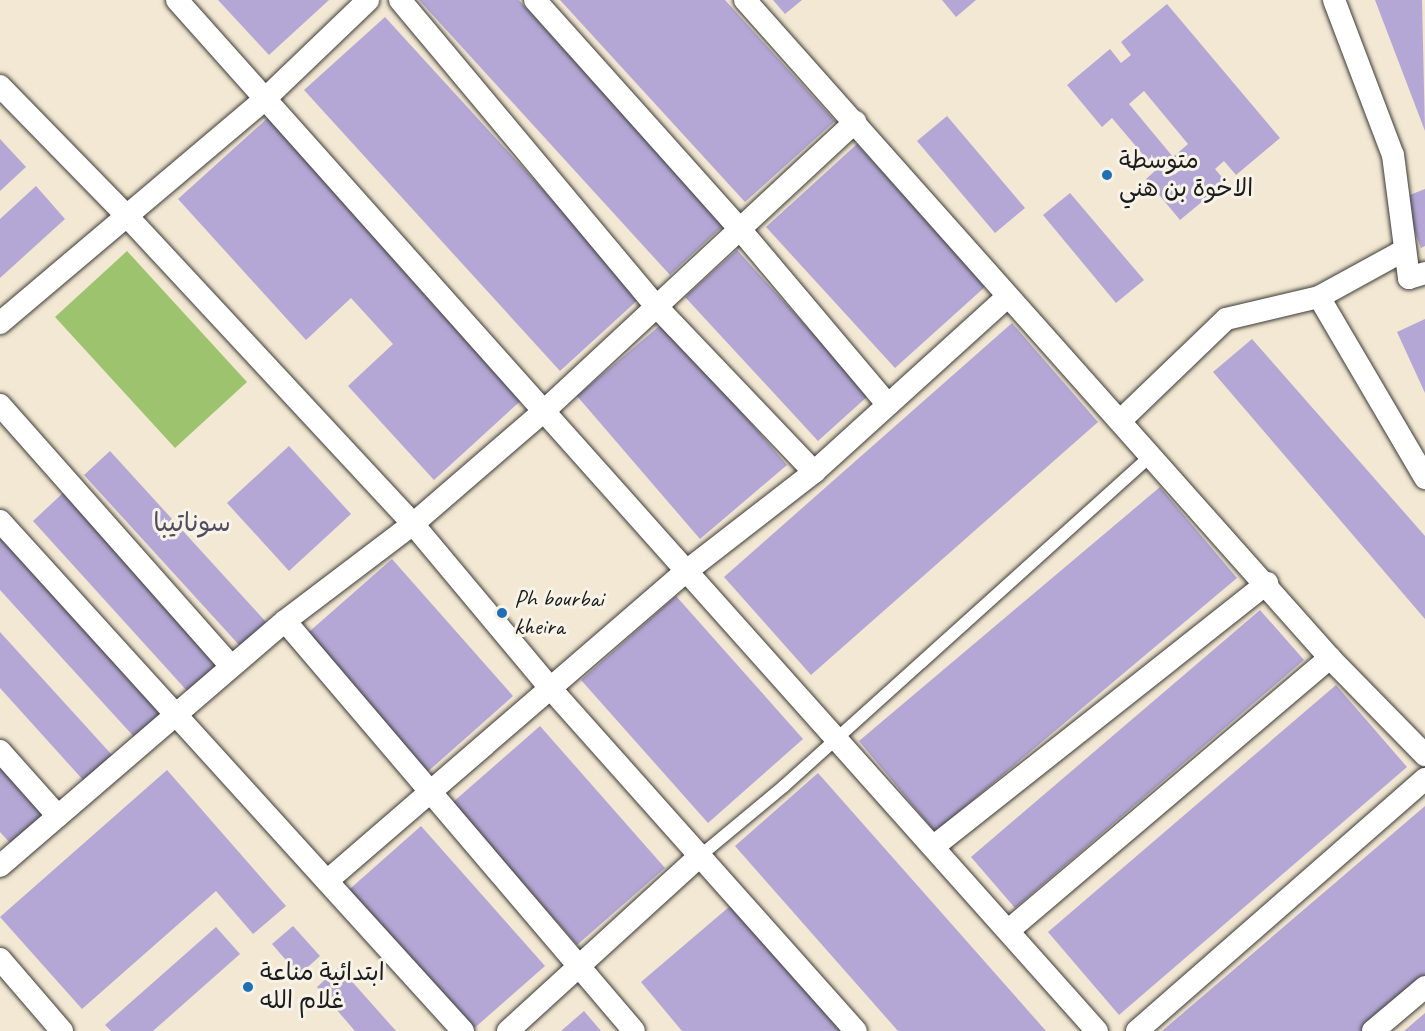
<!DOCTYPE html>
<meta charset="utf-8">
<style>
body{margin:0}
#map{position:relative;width:1425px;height:1031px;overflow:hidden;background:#f3e8d3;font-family:Caveat,"Playpen Sans Arabic",sans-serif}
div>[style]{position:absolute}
.green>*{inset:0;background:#9dc36e}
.building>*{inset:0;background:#b4a7d5}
.roads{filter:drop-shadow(0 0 2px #3c3b37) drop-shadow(0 0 2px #3c3b37)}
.lane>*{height:12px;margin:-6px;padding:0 6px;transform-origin:6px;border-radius:6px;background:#fff}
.street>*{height:22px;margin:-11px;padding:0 11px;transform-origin:11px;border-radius:11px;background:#fff}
.dots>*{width:16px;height:16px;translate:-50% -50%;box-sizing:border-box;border:3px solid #f7f3e8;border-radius:50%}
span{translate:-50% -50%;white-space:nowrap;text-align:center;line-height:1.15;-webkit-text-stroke:6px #f7f3e8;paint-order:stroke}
.poi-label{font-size:24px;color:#1c1c1c}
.left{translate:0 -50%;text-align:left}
.neighbourhood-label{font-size:26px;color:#514d5d}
</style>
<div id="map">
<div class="green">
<i style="clip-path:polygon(127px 251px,247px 382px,175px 448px,55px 317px)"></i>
</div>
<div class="building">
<i style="clip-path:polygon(218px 0,329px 0,269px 55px)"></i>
<i style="clip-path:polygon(419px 0,519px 0,724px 225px,670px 275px)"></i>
<i style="clip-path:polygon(560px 0,725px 0,835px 121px,745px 202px)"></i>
<i style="clip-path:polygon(773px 0,802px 0,785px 14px)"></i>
<i style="clip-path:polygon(942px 0,976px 0,956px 17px)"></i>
<i style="clip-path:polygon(1375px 0,1422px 0,1425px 131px)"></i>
<i style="clip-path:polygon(evenodd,1167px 4px,1280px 138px,1236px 175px,1224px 161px,1215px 169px,1226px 182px,1180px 220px,1146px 179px,1156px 170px,1112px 118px,1102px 127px,1067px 85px,1110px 49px,1121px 63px,1131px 55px,1121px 42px,1167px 4px,1144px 91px,1188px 144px,1173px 157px,1129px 104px,1144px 91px)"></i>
<i style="clip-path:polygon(385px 17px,641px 297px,560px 371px,304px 90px)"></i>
<i style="clip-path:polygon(271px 115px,527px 395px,434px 480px,348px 386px,393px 344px,351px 298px,306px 340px,178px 199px)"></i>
<i style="clip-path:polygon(947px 116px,1025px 208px,995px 233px,917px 141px)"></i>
<i style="clip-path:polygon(0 139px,26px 167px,0 191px)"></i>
<i style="clip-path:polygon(857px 144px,986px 286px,895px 368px,766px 227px)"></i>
<i style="clip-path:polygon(36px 186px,65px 219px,0 278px,0 219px)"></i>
<i style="clip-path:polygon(1425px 189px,1425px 246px,1421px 248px,1402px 198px)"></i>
<i style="clip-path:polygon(1070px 193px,1144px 280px,1116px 303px,1043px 215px)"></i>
<i style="clip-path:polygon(737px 250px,869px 395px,818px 441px,685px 297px)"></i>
<i style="clip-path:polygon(1425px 319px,1425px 393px,1397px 332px)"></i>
<i style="clip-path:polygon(664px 322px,787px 465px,700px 539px,577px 396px)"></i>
<i style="clip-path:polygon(1012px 323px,1098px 422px,811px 675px,724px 577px)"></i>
<i style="clip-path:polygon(1252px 339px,1425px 536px,1425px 619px,1213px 372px)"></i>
<i style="clip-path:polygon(289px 446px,351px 514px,289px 571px,227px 503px)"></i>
<i style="clip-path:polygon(110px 451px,266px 622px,240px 646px,84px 475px)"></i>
<i style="clip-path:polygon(1160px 487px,1237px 578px,935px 832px,859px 741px)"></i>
<i style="clip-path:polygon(63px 493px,220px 665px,189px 693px,33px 521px)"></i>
<i style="clip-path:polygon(0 534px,164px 713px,136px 739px,0 590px)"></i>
<i style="clip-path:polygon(392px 559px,513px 696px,424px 775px,302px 638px)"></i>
<i style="clip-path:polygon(676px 596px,803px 739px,708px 823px,581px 680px)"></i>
<i style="clip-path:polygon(1260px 610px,1304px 660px,1015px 908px,971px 857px)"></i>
<i style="clip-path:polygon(0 632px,112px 755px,84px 781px,0 688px)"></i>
<i style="clip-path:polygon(1336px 685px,1407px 767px,1119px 1015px,1048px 932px)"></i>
<i style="clip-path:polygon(540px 726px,665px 868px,577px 945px,452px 803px)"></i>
<i style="clip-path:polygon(0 767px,45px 817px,12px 845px,0 832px)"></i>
<i style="clip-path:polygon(167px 770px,286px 906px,253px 934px,216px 891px,82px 1009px,0 917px)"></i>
<i style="clip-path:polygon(818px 773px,1046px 1031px,898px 1031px,735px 846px)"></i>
<i style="clip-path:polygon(1425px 806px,1425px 976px,1361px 1031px,1162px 1031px)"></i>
<i style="clip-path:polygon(421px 826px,545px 966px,471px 1031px,343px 895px)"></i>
<i style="clip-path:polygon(736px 901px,846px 1031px,682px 1031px,641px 982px)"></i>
<i style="clip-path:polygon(293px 926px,320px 956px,299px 975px,272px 944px)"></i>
<i style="clip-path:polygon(216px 927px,240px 954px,153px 1031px,111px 1031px,105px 1025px)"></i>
<i style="clip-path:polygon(339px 967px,396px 1031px,355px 1031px,317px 987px)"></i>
<i style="clip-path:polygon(584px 1011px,601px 1031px,561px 1031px)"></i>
<i style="clip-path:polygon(1425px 1013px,1425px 1031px,1404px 1031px)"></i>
</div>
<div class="roads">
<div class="lane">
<i style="left:701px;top:855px;width:108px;rotate:-39.7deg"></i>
<i style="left:784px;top:786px;width:494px;rotate:-42deg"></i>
</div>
<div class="street">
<i style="left:177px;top:0;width:1382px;rotate:48.26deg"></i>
<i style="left:400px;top:0;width:400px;rotate:50.1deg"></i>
<i style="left:657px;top:307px;width:228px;rotate:46.4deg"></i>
<i style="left:535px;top:0;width:306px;rotate:48.2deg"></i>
<i style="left:739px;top:228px;width:231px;rotate:49.9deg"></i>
<i style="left:745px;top:0;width:880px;rotate:48.36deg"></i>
<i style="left:1330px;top:658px;width:136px;rotate:45.6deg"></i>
<i style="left:1334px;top:0;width:166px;rotate:69.2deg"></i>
<i style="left:1393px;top:155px;width:124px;rotate:82.6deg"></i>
<i style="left:1409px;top:278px;width:17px;rotate:-17deg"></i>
<i style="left:0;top:86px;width:182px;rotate:45.7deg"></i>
<i style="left:127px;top:216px;width:420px;rotate:47.1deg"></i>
<i style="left:413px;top:524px;width:215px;rotate:50.1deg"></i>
<i style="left:551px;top:689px;width:458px;rotate:48.3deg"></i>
<i style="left:1319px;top:297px;width:210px;rotate:59.6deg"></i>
<i style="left:0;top:323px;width:350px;rotate:-40.2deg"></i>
<i style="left:267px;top:97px;width:140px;rotate:-43.8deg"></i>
<i style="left:0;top:405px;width:349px;rotate:48.5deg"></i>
<i style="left:1120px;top:421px;width:147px;rotate:-43.9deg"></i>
<i style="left:1226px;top:319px;width:96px;rotate:-13.3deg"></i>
<i style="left:1319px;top:297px;width:98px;rotate:-28.7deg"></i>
<i style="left:0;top:521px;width:689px;rotate:47.77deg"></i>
<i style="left:285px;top:621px;width:538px;rotate:49.59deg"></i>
<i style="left:0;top:751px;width:87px;rotate:48.3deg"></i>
<i style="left:933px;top:847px;width:426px;rotate:-38.3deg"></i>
<i style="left:0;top:866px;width:376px;rotate:-40.7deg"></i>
<i style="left:285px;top:621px;width:161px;rotate:-37.2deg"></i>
<i style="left:413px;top:524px;width:173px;rotate:-40.8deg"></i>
<i style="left:544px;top:411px;width:425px;rotate:-42.9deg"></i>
<i style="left:327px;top:881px;width:472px;rotate:-40.8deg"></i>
<i style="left:684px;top:573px;width:165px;rotate:-37.8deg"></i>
<i style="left:814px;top:472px;width:261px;rotate:-42.2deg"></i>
<i style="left:1009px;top:930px;width:421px;rotate:-40.3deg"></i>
<i style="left:0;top:959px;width:95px;rotate:49.3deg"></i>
<i style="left:508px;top:1031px;width:261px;rotate:-42.4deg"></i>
<i style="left:1137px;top:1031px;width:383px;rotate:-41.2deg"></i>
<i style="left:1373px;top:1031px;width:68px;rotate:-40.2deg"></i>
</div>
</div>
<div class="dots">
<i style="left:1107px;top:175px;background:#1f6fb2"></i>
<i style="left:502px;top:613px;background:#1f6fb2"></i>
<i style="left:248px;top:987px;background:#1f6fb2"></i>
</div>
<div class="poi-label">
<span class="left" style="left:1119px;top:175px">متوسطة<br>الاخوة بن هني</span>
<span class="left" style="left:514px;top:613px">Ph bourbai<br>kheira</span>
<span class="left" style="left:260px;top:987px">ابتدائية مناعة<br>غلام الله</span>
</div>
<div class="neighbourhood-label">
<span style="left:192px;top:523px">سوناتيبا</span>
</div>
</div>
